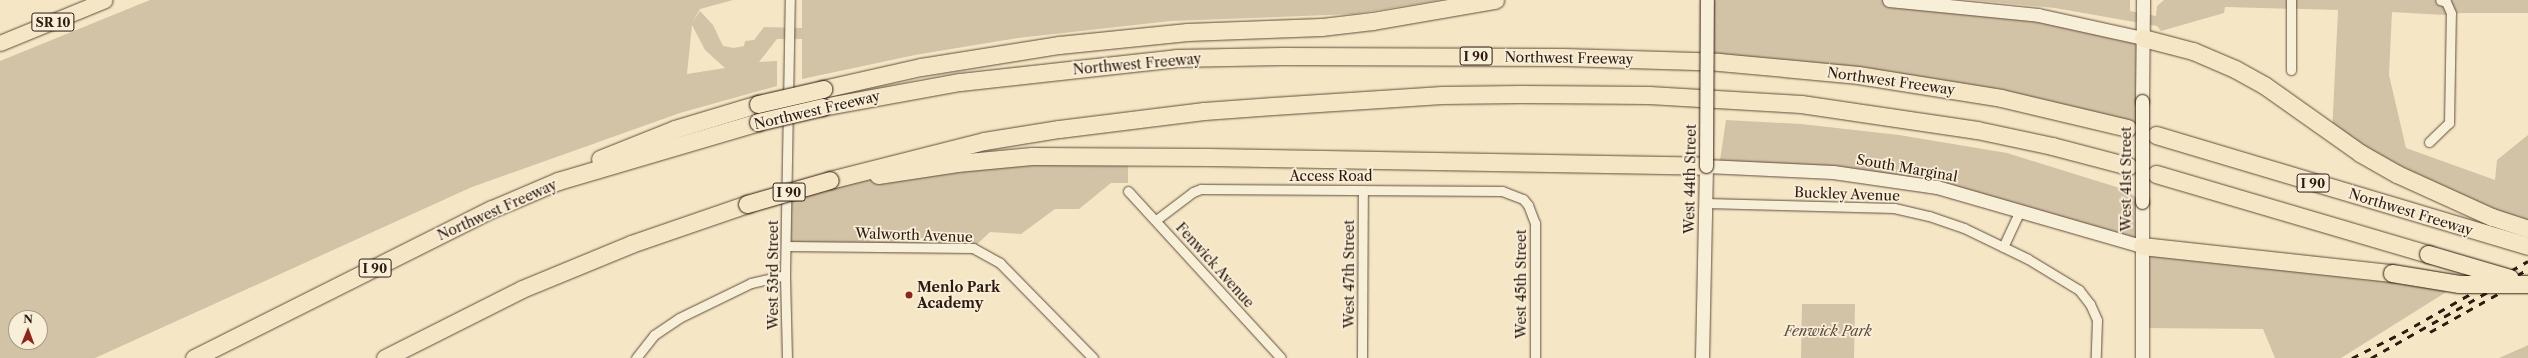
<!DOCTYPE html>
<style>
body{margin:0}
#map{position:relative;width:2528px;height:358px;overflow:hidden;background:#f5e6c5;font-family:"Libre Caslon Text",serif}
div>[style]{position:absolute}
.green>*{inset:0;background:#d3c3a6}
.roads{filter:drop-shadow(0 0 1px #604d3c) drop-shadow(0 0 1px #604d3c)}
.street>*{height:9px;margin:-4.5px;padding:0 4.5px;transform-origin:4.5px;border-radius:4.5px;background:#f8efd9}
.secondary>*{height:13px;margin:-6.5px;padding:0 6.5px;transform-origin:6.5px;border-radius:6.5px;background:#f8efd9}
.primary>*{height:15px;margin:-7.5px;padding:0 7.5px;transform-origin:7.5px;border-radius:7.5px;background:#f5e6c5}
.highway>*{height:17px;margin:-8.5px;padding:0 8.5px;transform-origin:8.5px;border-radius:8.5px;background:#f5e6c5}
.rail>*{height:3px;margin-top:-1.5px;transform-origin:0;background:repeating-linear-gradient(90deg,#2f1a0f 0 7px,transparent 0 14px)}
.bridges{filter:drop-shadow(0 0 1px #2f1a0f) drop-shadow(0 0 1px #2f1a0f)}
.secondary-bridge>*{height:13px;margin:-6.5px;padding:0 6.5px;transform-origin:6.5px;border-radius:6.5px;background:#f8efd9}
.highway-bridge>*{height:17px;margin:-8.5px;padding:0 8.5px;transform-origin:8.5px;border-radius:8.5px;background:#f5e6c5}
.dots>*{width:11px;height:11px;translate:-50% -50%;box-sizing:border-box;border:2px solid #f8efd9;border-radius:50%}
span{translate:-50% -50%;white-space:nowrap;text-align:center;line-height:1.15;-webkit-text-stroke:3.5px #f8efd9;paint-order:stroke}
.shield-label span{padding:1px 3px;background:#f8efd9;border:1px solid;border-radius:3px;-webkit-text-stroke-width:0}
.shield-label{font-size:13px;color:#2f1a0f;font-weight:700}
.street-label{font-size:14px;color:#2f1a0f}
.poi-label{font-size:14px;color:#2f1a0f;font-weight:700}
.left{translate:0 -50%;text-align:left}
.park-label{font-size:14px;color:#604d3c;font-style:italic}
.north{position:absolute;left:8px;top:310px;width:40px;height:40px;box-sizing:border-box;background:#f8efd9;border:1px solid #a89a88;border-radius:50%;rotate:1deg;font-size:11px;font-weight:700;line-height:16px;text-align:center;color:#2f1a0f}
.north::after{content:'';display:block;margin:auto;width:14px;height:18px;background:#8f2418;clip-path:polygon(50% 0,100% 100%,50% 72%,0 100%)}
</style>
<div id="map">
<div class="green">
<i style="clip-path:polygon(evenodd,150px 0,733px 0,700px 9px,692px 23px,700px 11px,713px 25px,723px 46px,734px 48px,744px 46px,745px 41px,754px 40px,764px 27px,802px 28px,802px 0,1441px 0,1354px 14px,1171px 21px,1018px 38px,915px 55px,802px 79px,802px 39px,777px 39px,759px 62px,777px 61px,777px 86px,680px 113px,472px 187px,95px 358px,0 358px,0 61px,150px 0,692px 25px,705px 50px,725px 68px,687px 74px,692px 25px,150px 0,16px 318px,40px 318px,40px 342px,16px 342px,16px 318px)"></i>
<i style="clip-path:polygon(1707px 0,1889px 0,1926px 2px,2143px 38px,2142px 133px,2001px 98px,1706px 62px)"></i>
<i style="clip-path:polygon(1970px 0,2130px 0,2130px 11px,2156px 16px,2157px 6px,2164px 0,2528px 0,2528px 13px,2461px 13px,2444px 15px,2392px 12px,2389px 75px,2406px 148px,2495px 180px,2497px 160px,2528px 135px,2528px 229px,2332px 133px,2338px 10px,2225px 7px,2224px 13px,2161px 31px,2157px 26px,2055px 8px)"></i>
<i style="clip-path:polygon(1726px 120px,1801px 124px,1899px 135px,2007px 153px,2126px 190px,2142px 202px,2142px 246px,2459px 284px,2341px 358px,2275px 358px,2263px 329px,2142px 328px,2142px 246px,1937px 187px,1719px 167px)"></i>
<i style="clip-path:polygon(1128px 157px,1128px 183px,1111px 183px,1079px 209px,1055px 209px,1021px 234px,990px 232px,973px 248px,786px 246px,787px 199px,840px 178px)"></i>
<i style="clip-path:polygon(1802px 304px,1855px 304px,1854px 358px,1801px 358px)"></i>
<i style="clip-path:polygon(2528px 345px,2528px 358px,2499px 358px,2524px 347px)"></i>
</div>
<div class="roads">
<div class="street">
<i style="left:2291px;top:70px;width:70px;rotate:-90deg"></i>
<i style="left:2429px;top:142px;width:28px;rotate:-44deg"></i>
<i style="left:2449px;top:123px;width:110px;rotate:-89deg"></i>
<i style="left:2451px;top:13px;width:12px;rotate:-114deg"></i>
<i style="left:2446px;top:2px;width:6px;rotate:-162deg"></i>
<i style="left:1128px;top:191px;width:226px;rotate:47.5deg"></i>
<i style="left:1706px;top:203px;width:188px;rotate:1.5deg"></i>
<i style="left:1894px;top:208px;width:36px;rotate:13deg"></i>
<i style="left:1929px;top:216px;width:37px;rotate:19deg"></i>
<i style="left:1964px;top:228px;width:71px;rotate:25.8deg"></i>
<i style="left:2028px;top:259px;width:60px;rotate:31.3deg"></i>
<i style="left:2079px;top:290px;width:18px;rotate:52deg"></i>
<i style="left:2090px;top:304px;width:17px;rotate:66deg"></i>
<i style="left:2097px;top:320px;width:38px;rotate:92deg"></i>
<i style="left:1156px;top:220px;width:46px;rotate:-37.1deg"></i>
<i style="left:1193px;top:192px;width:9px;rotate:-21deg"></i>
<i style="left:1201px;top:189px;width:301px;rotate:0.4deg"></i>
<i style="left:1502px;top:191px;width:22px;rotate:21deg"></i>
<i style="left:1523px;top:199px;width:8px;rotate:50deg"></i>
<i style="left:1528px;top:205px;width:19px;rotate:69deg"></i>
<i style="left:1535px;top:223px;width:135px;rotate:90deg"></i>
<i style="left:786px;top:246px;width:187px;rotate:0.6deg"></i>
<i style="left:973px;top:248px;width:31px;rotate:29deg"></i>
<i style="left:1000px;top:263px;width:133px;rotate:45.6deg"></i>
<i style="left:2003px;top:247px;width:40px;rotate:-65deg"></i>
<i style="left:636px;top:358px;width:29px;rotate:-52deg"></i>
<i style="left:654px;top:335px;width:30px;rotate:-34deg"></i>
<i style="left:679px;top:318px;width:80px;rotate:-25.9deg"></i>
<i style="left:751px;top:283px;width:35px;rotate:-13deg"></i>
<i style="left:787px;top:358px;width:83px;rotate:-91.4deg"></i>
<i style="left:785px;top:275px;width:275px;rotate:-89deg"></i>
<i style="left:1362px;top:358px;width:168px;rotate:-89.7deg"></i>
</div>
<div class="secondary">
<i style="left:1889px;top:0;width:150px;rotate:5.7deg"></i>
<i style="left:2038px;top:15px;width:107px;rotate:12.4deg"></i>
<i style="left:2142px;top:101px;width:101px;rotate:-89.4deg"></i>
<i style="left:1702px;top:358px;width:192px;rotate:-88.8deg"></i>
<i style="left:1706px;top:166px;width:127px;rotate:2.7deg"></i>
<i style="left:1833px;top:172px;width:105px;rotate:8.2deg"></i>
<i style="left:1937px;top:187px;width:213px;rotate:16.1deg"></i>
<i style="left:2142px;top:358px;width:156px;rotate:-90deg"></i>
</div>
<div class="primary">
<i style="left:0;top:43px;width:113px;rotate:-22.3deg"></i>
</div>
<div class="highway">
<i style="left:2143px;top:38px;width:52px;rotate:14.6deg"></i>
<i style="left:2193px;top:51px;width:46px;rotate:23.2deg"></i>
<i style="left:2235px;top:69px;width:33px;rotate:29deg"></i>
<i style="left:2264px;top:85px;width:118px;rotate:35.3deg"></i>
<i style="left:2360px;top:153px;width:43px;rotate:29.6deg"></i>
<i style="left:2397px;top:174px;width:104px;rotate:24.4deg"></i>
<i style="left:2492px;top:217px;width:38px;rotate:18deg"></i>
<i style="left:823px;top:89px;width:100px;rotate:-12.7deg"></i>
<i style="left:921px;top:67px;width:140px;rotate:-9.1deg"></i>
<i style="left:1059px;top:45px;width:129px;rotate:-5.8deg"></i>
<i style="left:1187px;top:32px;width:134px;rotate:-2.1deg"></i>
<i style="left:1321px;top:27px;width:52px;rotate:-6.6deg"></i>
<i style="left:1373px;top:21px;width:124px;rotate:-9.8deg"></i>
<i style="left:822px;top:107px;width:140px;rotate:-10.3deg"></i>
<i style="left:960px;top:82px;width:217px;rotate:-6.3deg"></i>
<i style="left:1176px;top:58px;width:106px;rotate:-1.1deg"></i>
<i style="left:1282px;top:56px;width:282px;rotate:0.2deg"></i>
<i style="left:1564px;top:57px;width:155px;rotate:1.8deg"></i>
<i style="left:1719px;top:62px;width:140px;rotate:5.3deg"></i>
<i style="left:1858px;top:75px;width:145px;rotate:9.1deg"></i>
<i style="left:2001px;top:98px;width:130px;rotate:13.3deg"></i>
<i style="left:2156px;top:135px;width:388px;rotate:16.6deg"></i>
<i style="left:600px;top:159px;width:81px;rotate:-21.8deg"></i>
<i style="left:675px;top:129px;width:87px;rotate:-16.8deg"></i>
<i style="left:2156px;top:174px;width:284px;rotate:16.4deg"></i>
<i style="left:878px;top:175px;width:80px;rotate:-8.6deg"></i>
<i style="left:957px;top:163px;width:75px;rotate:-5.3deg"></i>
<i style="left:1032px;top:156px;width:177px;rotate:0.3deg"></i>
<i style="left:1209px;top:157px;width:497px;rotate:1deg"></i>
<i style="left:830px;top:180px;width:159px;rotate:-14.2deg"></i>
<i style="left:984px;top:141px;width:76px;rotate:-9.1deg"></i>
<i style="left:1059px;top:129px;width:146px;rotate:-7.1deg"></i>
<i style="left:1204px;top:111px;width:69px;rotate:-4.1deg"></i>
<i style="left:1273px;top:106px;width:169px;rotate:-3.7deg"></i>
<i style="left:1442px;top:95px;width:78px;rotate:-0.7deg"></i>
<i style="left:1520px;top:94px;width:129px;rotate:0.4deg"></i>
<i style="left:1649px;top:95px;width:152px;rotate:3.4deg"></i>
<i style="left:1801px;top:104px;width:178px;rotate:8.4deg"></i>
<i style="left:1977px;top:130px;width:77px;rotate:12deg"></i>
<i style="left:2052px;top:146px;width:79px;rotate:14.7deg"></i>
<i style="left:2142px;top:246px;width:251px;rotate:6.2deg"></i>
<i style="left:194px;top:358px;width:333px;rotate:-26.6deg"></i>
<i style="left:492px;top:209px;width:72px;rotate:-23deg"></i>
<i style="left:558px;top:181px;width:209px;rotate:-16.4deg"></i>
<i style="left:385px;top:358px;width:153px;rotate:-26.7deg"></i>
<i style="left:522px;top:289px;width:118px;rotate:-22.4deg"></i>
<i style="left:631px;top:244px;width:123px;rotate:-19deg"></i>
</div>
</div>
<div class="rail">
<i style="left:2430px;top:332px;width:112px;rotate:-29.3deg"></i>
<i style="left:2352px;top:358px;width:56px;rotate:-26.6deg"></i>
<i style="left:2402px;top:333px;width:145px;rotate:-29.7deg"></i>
<i style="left:2371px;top:358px;width:180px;rotate:-29.5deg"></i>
</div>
<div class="bridges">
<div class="secondary-bridge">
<i style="left:2142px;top:101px;width:101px;rotate:90deg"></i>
<i style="left:1706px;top:166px;width:166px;rotate:-89.7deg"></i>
</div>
<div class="highway-bridge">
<i style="left:758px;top:104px;width:67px;rotate:-13deg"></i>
<i style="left:758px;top:122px;width:66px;rotate:-13.2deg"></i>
<i style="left:747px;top:204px;width:86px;rotate:-16.1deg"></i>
<i style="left:2428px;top:254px;width:85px;rotate:16.3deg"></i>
<i style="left:2392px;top:273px;width:68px;rotate:9.3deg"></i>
<i style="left:2459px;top:284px;width:69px"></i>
</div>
</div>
<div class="dots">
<i style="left:909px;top:295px;background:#8f2418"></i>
</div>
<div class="shield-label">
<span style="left:53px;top:22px">SR 10</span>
<span style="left:1476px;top:56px">I 90</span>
<span style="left:2313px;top:183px">I 90</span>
<span style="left:789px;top:192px">I 90</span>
<span style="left:375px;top:268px">I 90</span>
</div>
<div class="street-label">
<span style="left:1569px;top:58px;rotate:1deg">Northwest Freeway</span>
<span style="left:1137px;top:64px;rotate:-5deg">Northwest Freeway</span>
<span style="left:1891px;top:81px;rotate:8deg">Northwest Freeway</span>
<span style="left:817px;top:110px;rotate:-13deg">Northwest Freeway</span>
<span style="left:1907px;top:168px;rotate:10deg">South Marginal</span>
<span style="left:1331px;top:176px">Access Road</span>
<span style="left:1690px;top:179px;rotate:-89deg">West 44th Street</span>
<span style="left:2126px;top:179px;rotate:-90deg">West 41st Street</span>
<span style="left:1847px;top:194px;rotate:2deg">Buckley Avenue</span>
<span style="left:497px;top:210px;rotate:-24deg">Northwest Freeway</span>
<span style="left:2411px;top:212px;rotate:17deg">Northwest Freeway</span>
<span style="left:914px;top:235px;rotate:2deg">Walworth Avenue</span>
<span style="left:1215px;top:265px;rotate:48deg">Fenwick Avenue</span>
<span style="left:1349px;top:274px;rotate:-90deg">West 47th Street</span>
<span style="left:773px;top:275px;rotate:-90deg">West 53rd Street</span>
<span style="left:1521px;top:284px;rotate:-90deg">West 45th Street</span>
</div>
<div class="poi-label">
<span class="left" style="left:917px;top:295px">Menlo Park<br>Academy</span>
</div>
<div class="park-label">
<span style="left:1828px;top:331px">Fenwick Park</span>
</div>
<div class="north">N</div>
</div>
